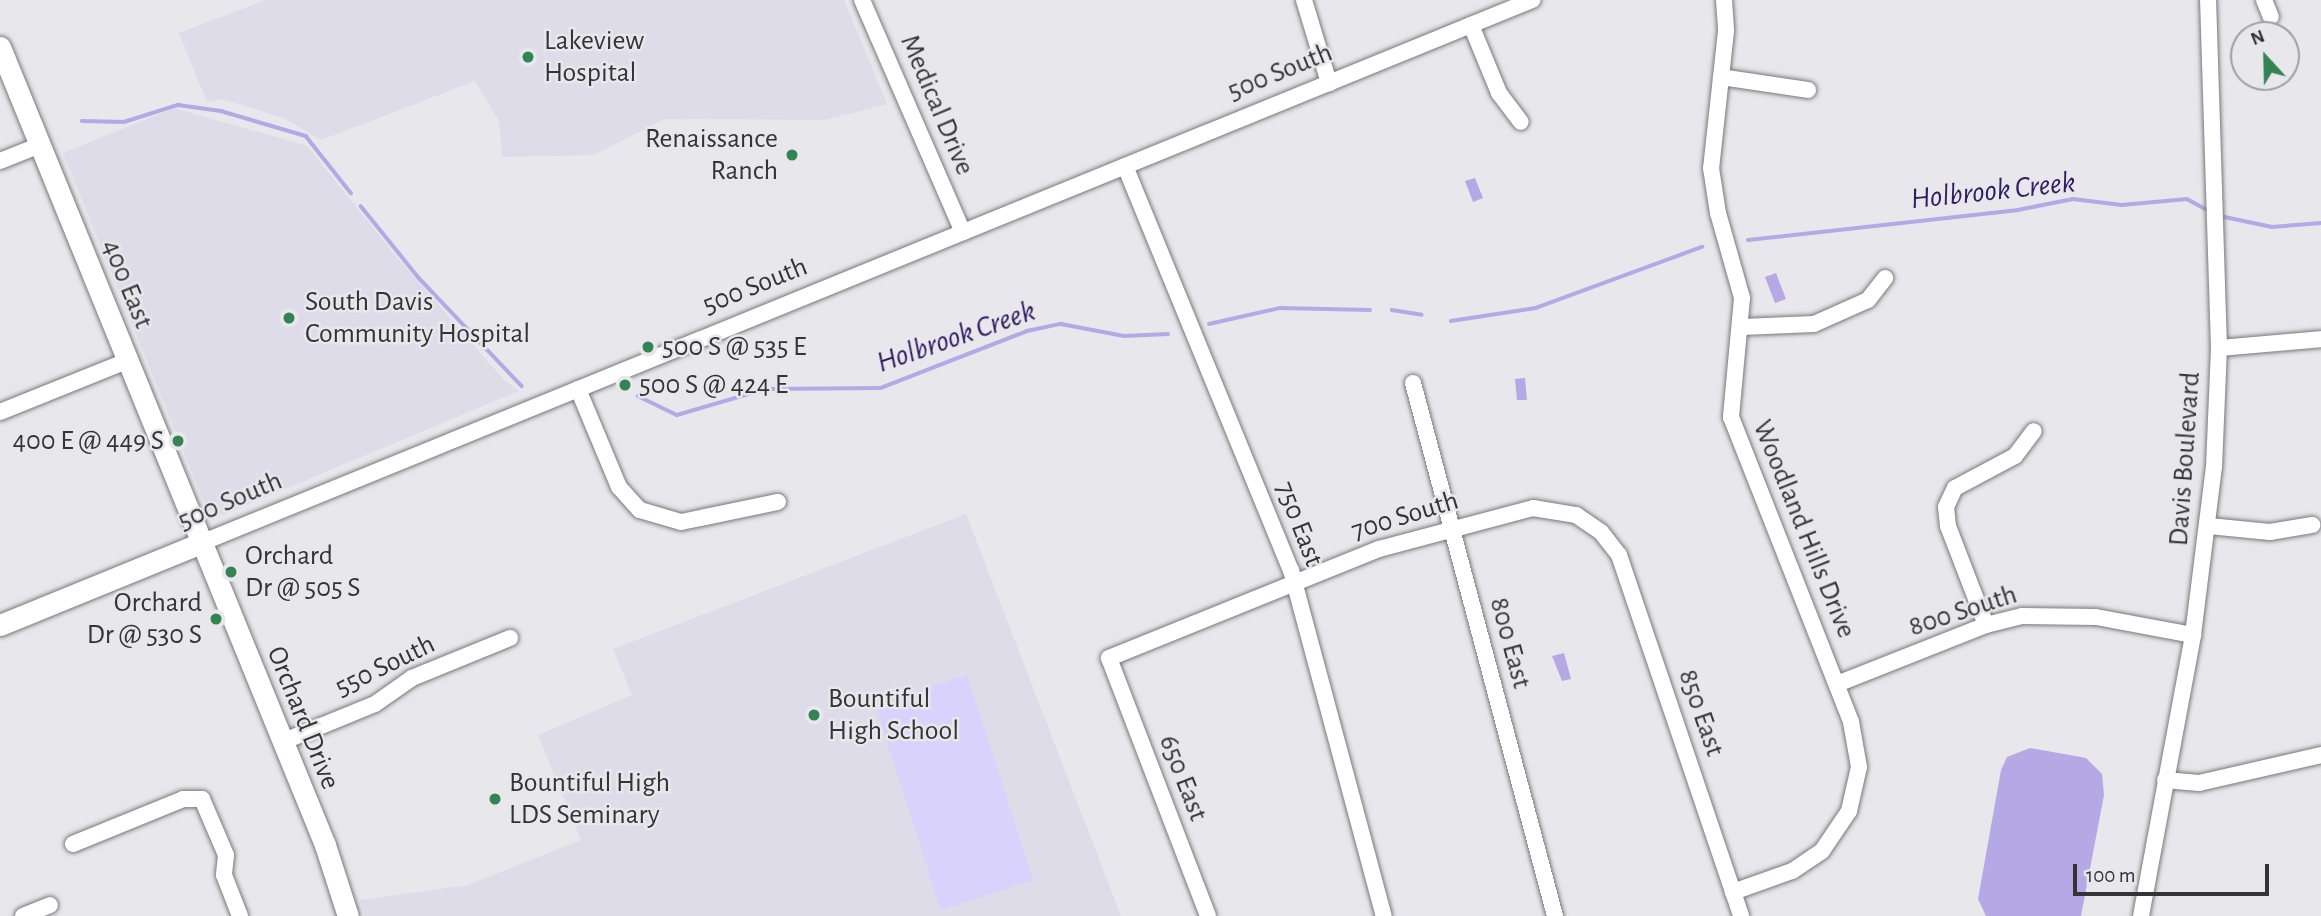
<!DOCTYPE html>
<style>
body{margin:0}
#map{position:relative;width:2321px;height:916px;overflow:hidden;background:#e7e7ec;font-family:"Alegreya Sans",sans-serif}
div>[style]{position:absolute}
.built>*{inset:0;background:#dedce8}
.green>*{inset:0;background:#d9d2fc}
.water>*{inset:0;background:#b4a9e5}
.stream>*{height:3.5px;margin:-1.75px;padding:0 1.75px;transform-origin:1.75px;border-radius:1.75px;background:#b4a9e5}
.roads{filter:drop-shadow(0 0 2px #79787d) drop-shadow(0 0 2px #79787d)}
.minor>*{height:16px;margin:-8px;padding:0 8px;transform-origin:8px;border-radius:8px;background:#fff}
.major>*{height:21px;margin:-10.5px;padding:0 10.5px;transform-origin:10.5px;border-radius:10.5px;background:#fff}
.dots>*{width:19px;height:19px;translate:-50% -50%;box-sizing:border-box;border:4px solid #e7e7ec;border-radius:50%}
span{translate:-50% -50%;white-space:nowrap;text-align:center;line-height:1.15;-webkit-text-stroke:5px #e7e7ec;paint-order:stroke}
.poi-label{font-size:28px;color:#343335}
.left{translate:0 -50%;text-align:left}
.right{translate:-100% -50%;text-align:right}
.street-label{font-size:28px;color:#343335}
.water-label{font-size:30px;color:#311b61;font-style:italic}
.north{position:absolute;left:2230px;top:21px;width:70px;height:70px;box-sizing:border-box;background:#e7e7ec;border:2px solid #9f9fa3;border-radius:50%;rotate:338deg;font-size:19px;font-weight:700;line-height:28px;text-align:center;color:#343335}
.north::after{content:'';display:block;margin:auto;width:24px;height:32px;background:#348353;clip-path:polygon(50% 0,100% 100%,50% 72%,0 100%)}
.scale{position:absolute;left:2073px;top:864px;width:196px;height:32px;box-sizing:border-box;border:4px solid #343335;border-top:0;padding-left:9px;font-size:21px;line-height:24px;white-space:nowrap;color:#343335;-webkit-text-stroke:5px #e7e7ec;paint-order:stroke}
</style>
<div id="map">
<div class="built">
<i style="clip-path:polygon(266px 0,844px 0,887px 104px,825px 120px,664px 119px,594px 155px,502px 157px,499px 121px,475px 81px,321px 140px,284px 118px,221px 99px,207px 102px,179px 33px)"></i>
<i style="clip-path:polygon(174px 108px,307px 146px,395px 255px,504px 380px,519px 391px,223px 515px,207px 509px,63px 153px)"></i>
<i style="clip-path:polygon(966px 514px,1121px 916px,365px 916px,360px 900px,468px 885px,581px 840px,538px 735px,632px 695px,613px 649px)"></i>
</div>
<div class="green">
<i style="clip-path:polygon(967px 675px,1033px 880px,941px 910px,875px 705px)"></i>
</div>
<div class="water">
<i style="clip-path:polygon(1475px 178px,1483px 198px,1473px 202px,1465px 181px)"></i>
<i style="clip-path:polygon(1776px 273px,1786px 299px,1775px 303px,1765px 277px)"></i>
<i style="clip-path:polygon(1525px 378px,1527px 400px,1517px 400px,1515px 379px)"></i>
<i style="clip-path:polygon(1564px 653px,1571px 679px,1562px 681px,1552px 656px)"></i>
<i style="clip-path:polygon(2030px 748px,2086px 758px,2102px 774px,2104px 795px,2081px 916px,1986px 916px,1978px 899px,2001px 770px,2007px 757px)"></i>
</div>
<div class="stream">
<i style="left:82px;top:121px;width:42px;rotate:1.4deg"></i>
<i style="left:124px;top:122px;width:57px;rotate:-17.5deg"></i>
<i style="left:178px;top:105px;width:43px;rotate:7.9deg"></i>
<i style="left:221px;top:111px;width:89px;rotate:16.4deg"></i>
<i style="left:306px;top:136px;width:73px;rotate:51.7deg"></i>
<i style="left:361px;top:206px;width:92px;rotate:51.1deg"></i>
<i style="left:419px;top:278px;width:149px;rotate:46.4deg"></i>
<i style="left:2220px;top:216px;width:53px;rotate:11.9deg"></i>
<i style="left:2272px;top:227px;width:49px;rotate:-4.7deg"></i>
<i style="left:1748px;top:240px;width:272px;rotate:-6.3deg"></i>
<i style="left:2018px;top:210px;width:56px;rotate:-11.3deg"></i>
<i style="left:2073px;top:199px;width:49px;rotate:7deg"></i>
<i style="left:2122px;top:205px;width:65px;rotate:-5.3deg"></i>
<i style="left:2187px;top:199px;width:26px;rotate:28deg"></i>
<i style="left:1392px;top:310px;width:30px;rotate:9deg"></i>
<i style="left:1451px;top:321px;width:86px;rotate:-8.7deg"></i>
<i style="left:1536px;top:308px;width:177px;rotate:-20.2deg"></i>
<i style="left:1209px;top:324px;width:73px;rotate:-12.7deg"></i>
<i style="left:1280px;top:308px;width:90px;rotate:1.3deg"></i>
<i style="left:638px;top:396px;width:43px;rotate:26deg"></i>
<i style="left:677px;top:415px;width:93px;rotate:-16.3deg"></i>
<i style="left:766px;top:389px;width:115px;rotate:-0.5deg"></i>
<i style="left:881px;top:388px;width:157px;rotate:-21.3deg"></i>
<i style="left:1027px;top:331px;width:35px;rotate:-12deg"></i>
<i style="left:1061px;top:324px;width:64px;rotate:10.8deg"></i>
<i style="left:1124px;top:336px;width:44px;rotate:-2.6deg"></i>
</div>
<div class="roads">
<div class="minor">
<i style="left:862px;top:0;width:253px;rotate:66.5deg"></i>
<i style="left:1304px;top:0;width:87px;rotate:73.2deg"></i>
<i style="left:1724px;top:0;width:31px;rotate:86deg"></i>
<i style="left:1726px;top:31px;width:138px;rotate:96.2deg"></i>
<i style="left:1711px;top:168px;width:46px;rotate:81.2deg"></i>
<i style="left:1718px;top:213px;width:88px;rotate:74.2deg"></i>
<i style="left:1742px;top:298px;width:120px;rotate:95.3deg"></i>
<i style="left:1731px;top:417px;width:328px;rotate:68.5deg"></i>
<i style="left:1851px;top:722px;width:46px;rotate:79.9deg"></i>
<i style="left:1859px;top:767px;width:45px;rotate:102.8deg"></i>
<i style="left:1849px;top:811px;width:48px;rotate:124deg"></i>
<i style="left:1822px;top:851px;width:36px;rotate:146deg"></i>
<i style="left:1792px;top:871px;width:63px;rotate:160.4deg"></i>
<i style="left:2264px;top:0;width:18px;rotate:68deg"></i>
<i style="left:1471px;top:25px;width:74px;rotate:67.6deg"></i>
<i style="left:1499px;top:93px;width:36px;rotate:53deg"></i>
<i style="left:1721px;top:77px;width:88px;rotate:8.5deg"></i>
<i style="left:0;top:161px;width:43px;rotate:-21.8deg"></i>
<i style="left:1125px;top:166px;width:437px;rotate:67.7deg"></i>
<i style="left:1291px;top:570px;width:358px;rotate:75deg"></i>
<i style="left:1742px;top:327px;width:72px;rotate:-2.4deg"></i>
<i style="left:1814px;top:324px;width:59px;rotate:-24deg"></i>
<i style="left:1868px;top:300px;width:28px;rotate:-52deg"></i>
<i style="left:2219px;top:348px;width:102px;rotate:-5deg"></i>
<i style="left:1413px;top:383px;width:552px;rotate:75.08deg"></i>
<i style="left:578px;top:389px;width:106px;rotate:67.3deg"></i>
<i style="left:619px;top:487px;width:31px;rotate:48deg"></i>
<i style="left:640px;top:510px;width:43px;rotate:16.3deg"></i>
<i style="left:681px;top:522px;width:99px;rotate:-11.7deg"></i>
<i style="left:0;top:412px;width:137px;rotate:-21.9deg"></i>
<i style="left:2209px;top:526px;width:61px;rotate:5.6deg"></i>
<i style="left:2270px;top:532px;width:43px;rotate:-9.5deg"></i>
<i style="left:201px;top:543px;width:1438px;rotate:-22.19deg"></i>
<i style="left:1986px;top:625px;width:106px;rotate:-111deg"></i>
<i style="left:1948px;top:526px;width:19px;rotate:-96deg"></i>
<i style="left:1946px;top:507px;width:21px;rotate:-65deg"></i>
<i style="left:1955px;top:488px;width:68px;rotate:-28.1deg"></i>
<i style="left:2015px;top:456px;width:31px;rotate:-53deg"></i>
<i style="left:1837px;top:684px;width:160px;rotate:-21.6deg"></i>
<i style="left:1986px;top:625px;width:37px;rotate:-14deg"></i>
<i style="left:2022px;top:616px;width:74px;rotate:0.8deg"></i>
<i style="left:2096px;top:617px;width:99px;rotate:10.5deg"></i>
<i style="left:282px;top:742px;width:100px;rotate:-22.2deg"></i>
<i style="left:375px;top:704px;width:45px;rotate:-35.1deg"></i>
<i style="left:412px;top:678px;width:106px;rotate:-22.2deg"></i>
<i style="left:2165px;top:780px;width:34px;rotate:5deg"></i>
<i style="left:2199px;top:783px;width:125px;rotate:-12.9deg"></i>
<i style="left:73px;top:844px;width:119px;rotate:-22.2deg"></i>
<i style="left:183px;top:799px;width:19px"></i>
<i style="left:202px;top:799px;width:61px;rotate:66.8deg"></i>
<i style="left:226px;top:855px;width:20px;rotate:96deg"></i>
<i style="left:224px;top:875px;width:44px;rotate:68.7deg"></i>
<i style="left:23px;top:916px;width:29px;rotate:-22deg"></i>
<i style="left:1208px;top:916px;width:276px;rotate:-111deg"></i>
<i style="left:1109px;top:658px;width:291px;rotate:-22deg"></i>
<i style="left:1379px;top:549px;width:159px;rotate:-14.9deg"></i>
<i style="left:1533px;top:508px;width:44px;rotate:9.2deg"></i>
<i style="left:1576px;top:515px;width:30px;rotate:34deg"></i>
<i style="left:1601px;top:532px;width:29px;rotate:52deg"></i>
<i style="left:1619px;top:555px;width:381px;rotate:71.3deg"></i>
<i style="left:2141px;top:916px;width:286px;rotate:-79.5deg"></i>
<i style="left:2193px;top:635px;width:169px;rotate:-82.9deg"></i>
<i style="left:2214px;top:467px;width:119px;rotate:-87.6deg"></i>
<i style="left:2219px;top:348px;width:348px;rotate:-91.8deg"></i>
</div>
<div class="major">
<i style="left:0;top:47px;width:862px;rotate:67.84deg"></i>
<i style="left:325px;top:845px;width:75px;rotate:72.1deg"></i>
<i style="left:0;top:625px;width:217px;rotate:-22.2deg"></i>
</div>
</div>
<div class="dots">
<i style="left:528px;top:57px;background:#348353"></i>
<i style="left:792px;top:155px;background:#348353"></i>
<i style="left:289px;top:318px;background:#348353"></i>
<i style="left:648px;top:347px;background:#348353"></i>
<i style="left:625px;top:385px;background:#348353"></i>
<i style="left:178px;top:441px;background:#348353"></i>
<i style="left:231px;top:572px;background:#348353"></i>
<i style="left:216px;top:619px;background:#348353"></i>
<i style="left:814px;top:715px;background:#348353"></i>
<i style="left:495px;top:799px;background:#348353"></i>
</div>
<div class="poi-label">
<span class="left" style="left:544px;top:57px">Lakeview<br>Hospital</span>
<span class="right" style="left:778px;top:155px">Renaissance<br>Ranch</span>
<span class="left" style="left:305px;top:318px">South Davis<br>Community Hospital</span>
<span class="left" style="left:662px;top:347px">500 S @ 535 E</span>
<span class="left" style="left:639px;top:385px">500 S @ 424 E</span>
<span class="right" style="left:164px;top:441px">400 E @ 449 S</span>
<span class="left" style="left:245px;top:572px">Orchard<br>Dr @ 505 S</span>
<span class="right" style="left:202px;top:619px">Orchard<br>Dr @ 530 S</span>
<span class="left" style="left:828px;top:715px">Bountiful<br>High School</span>
<span class="left" style="left:509px;top:799px">Bountiful High<br>LDS Seminary</span>
</div>
<div class="street-label">
<span style="left:1280px;top:72px;rotate:-22deg">500 South</span>
<span style="left:937px;top:105px;rotate:67deg">Medical Drive</span>
<span style="left:127px;top:284px;rotate:68deg">400 East</span>
<span style="left:755px;top:286px;rotate:-22deg">500 South</span>
<span style="left:2185px;top:459px;rotate:-86deg">Davis Boulevard</span>
<span style="left:230px;top:501px;rotate:-23deg">500 South</span>
<span style="left:1405px;top:516px;rotate:-17deg">700 South</span>
<span style="left:1299px;top:524px;rotate:69deg">750 East</span>
<span style="left:1804px;top:529px;rotate:68deg">Woodland Hills Drive</span>
<span style="left:1963px;top:611px;rotate:-18deg">800 South</span>
<span style="left:1510px;top:643px;rotate:75deg">800 East</span>
<span style="left:385px;top:666px;rotate:-26deg">550 South</span>
<span style="left:1701px;top:713px;rotate:71deg">850 East</span>
<span style="left:303px;top:718px;rotate:68deg">Orchard Drive</span>
<span style="left:1183px;top:778px;rotate:69deg">650 East</span>
</div>
<div class="water-label">
<span style="left:1993px;top:191px;rotate:-6deg">Holbrook Creek</span>
<span style="left:956px;top:337px;rotate:-19deg">Holbrook Creek</span>
</div>
<div class="north">N</div>
<div class="scale">100 m</div>
</div>
